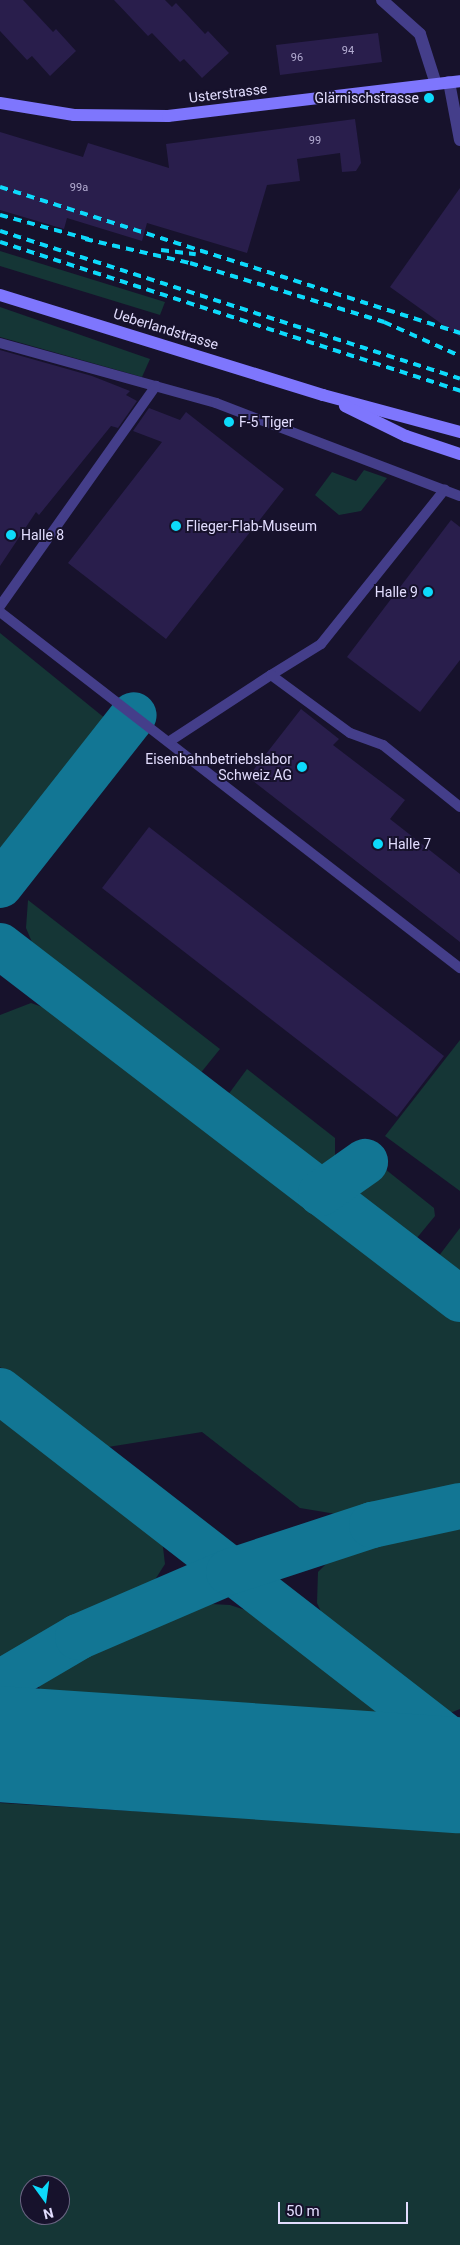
<!DOCTYPE html>
<meta charset="utf-8">
<style>
body{margin:0}
#map{position:relative;width:460px;height:2245px;overflow:hidden;background:#17122c;font-family:Roboto,sans-serif}
div>[style]{position:absolute}
.green>*{inset:0;background:#153636}
.taxiway>*{height:46px;margin:-23px;padding:0 23px;transform-origin:23px;border-radius:23px;background:#127694}
.runway>*{height:116px;margin:-58px;padding:0 58px;transform-origin:58px;border-radius:58px;background:#127694}
.building>*{inset:0;background:#291e4c}
.lane>*{height:10px;margin:-5px;padding:0 5px;transform-origin:5px;border-radius:5px;background:#443e8a}
.street>*{height:12px;margin:-6px;padding:0 6px;transform-origin:6px;border-radius:6px;background:#443e8a}
.secondary>*{height:12px;margin:-6px;padding:0 6px;transform-origin:6px;border-radius:6px;background:#7e76fd}
.rail>*{height:4px;margin-top:-2px;transform-origin:0;background:repeating-linear-gradient(90deg,#0ddafb 0 8px,transparent 0 14px)}
.dots>*{width:14px;height:14px;translate:-50% -50%;box-sizing:border-box;border:2px solid #17122c;border-radius:50%}
span{translate:-50% -50%;white-space:nowrap;text-align:center;line-height:1.15;-webkit-text-stroke:4px #17122c;paint-order:stroke}
.number-label{font-size:11px;color:#b4add2}
.number-label span{-webkit-text-stroke-width:0}
.street-label{font-size:14px;color:#e2ddfe}
.poi-label{font-size:14px;color:#e2ddfe}
.right{translate:-100% -50%;text-align:right}
.left{translate:0 -50%;text-align:left}
.north{position:absolute;left:20px;top:2175px;width:50px;height:50px;box-sizing:border-box;background:#17122c;border:1px solid #686380;border-radius:50%;rotate:166deg;font-size:14px;font-weight:700;line-height:20px;text-align:center;color:#e2ddfe}
.north::after{content:'';display:block;margin:auto;width:18px;height:22px;background:#0ddafb;clip-path:polygon(50% 0,100% 100%,50% 72%,0 100%)}
.scale{position:absolute;left:278px;top:2202px;width:130px;height:22px;box-sizing:border-box;border:2px solid #e2ddfe;border-top:0;padding-left:6px;font-size:15px;line-height:18px;white-space:nowrap;color:#e2ddfe;-webkit-text-stroke:4px #17122c;paint-order:stroke}
</style>
<div id="map">
<div class="green">
<i style="clip-path:polygon(0 251px,165px 302px,160px 315px,0 266px)"></i>
<i style="clip-path:polygon(0 307px,150px 359px,142px 377px,0 337px)"></i>
<i style="clip-path:polygon(364px 470px,387px 478px,361px 511px,339px 515px,315px 495px,332px 472px,356px 481px)"></i>
<i style="clip-path:polygon(0 633px,117px 728px,0 875px)"></i>
<i style="clip-path:polygon(28px 900px,220px 1049px,195px 1080px,37px 954px,26px 928px)"></i>
<i style="clip-path:polygon(31px 1003px,71px 1017px,460px 1316px,460px 1494px,348px 1516px,300px 1508px,202px 1432px,108px 1447px,0 1367px,0 1015px)"></i>
<i style="clip-path:polygon(460px 1040px,460px 1191px,385px 1136px)"></i>
<i style="clip-path:polygon(247px 1069px,335px 1138px,335px 1159px,328px 1166px,308px 1165px,225px 1099px)"></i>
<i style="clip-path:polygon(375px 1161px,434px 1208px,435px 1216px,416px 1239px,413px 1237px,410px 1242px,363px 1204px,357px 1187px,357px 1176px,365px 1162px,370px 1166px)"></i>
<i style="clip-path:polygon(460px 1228px,460px 1280px,435px 1261px)"></i>
<i style="clip-path:polygon(0 1416px,155px 1531px,162px 1539px,165px 1564px,151px 1586px,0 1662px)"></i>
<i style="clip-path:polygon(460px 1517px,460px 1709px,450px 1713px,418px 1702px,328px 1627px,317px 1603px,318px 1572px,340px 1550px)"></i>
<i style="clip-path:polygon(192px 1603px,230px 1605px,264px 1616px,384px 1706px,386px 1717px,44px 1701px,38px 1684px,101px 1646px)"></i>
<i style="clip-path:polygon(evenodd,0 1803px,460px 1831px,460px 2245px,0 2245px,0 1803px,30px 2185px,60px 2185px,60px 2215px,30px 2215px,30px 2185px)"></i>
</div>
<div class="taxiway">
<i style="left:0;top:885px;width:216px;rotate:-51.8deg"></i>
<i style="left:0;top:946px;width:580px;rotate:37.5deg"></i>
<i style="left:321px;top:1193px;width:54px;rotate:-35.2deg"></i>
<i style="left:0;top:1391px;width:582px;rotate:37.81deg"></i>
<i style="left:0;top:1683px;width:91px;rotate:-30.5deg"></i>
<i style="left:78px;top:1637px;width:164px;rotate:-23.3deg"></i>
<i style="left:229px;top:1572px;width:151px;rotate:-18.2deg"></i>
<i style="left:372px;top:1525px;width:90px;rotate:-12.2deg"></i>
</div>
<div class="runway">
<i style="left:0;top:1744px;width:461px;rotate:3.9deg"></i>
</div>
<div class="building">
<i style="clip-path:polygon(0 0,23px 0,53px 32px,56px 29px,76px 51px,50px 76px,32px 56px,27px 60px,0 31px)"></i>
<i style="clip-path:polygon(114px 0,165px 0,172px 7px,176px 3px,205px 34px,208px 31px,229px 53px,202px 78px,184px 59px,180px 62px,152px 33px,148px 36px)"></i>
<i style="clip-path:polygon(378px 33px,382px 62px,280px 75px,276px 45px)"></i>
<i style="clip-path:polygon(355px 119px,361px 163px,356px 171px,342px 172px,340px 153px,297px 159px,300px 181px,267px 185px,247px 253px,147px 223px,142px 241px,67px 218px,64px 229px,0 210px,0 132px,83px 157px,88px 143px,169px 168px,166px 144px)"></i>
<i style="clip-path:polygon(460px 188px,460px 337px,390px 287px)"></i>
<i style="clip-path:polygon(0 350px,92px 376px,130px 391px,126px 395px,137px 401px,118px 428px,111px 426px,39px 515px,36px 512px,0 566px)"></i>
<i style="clip-path:polygon(149px 408px,180px 420px,186px 412px,284px 489px,166px 639px,68px 563px,162px 442px,133px 431px)"></i>
<i style="clip-path:polygon(451px 520px,460px 527px,460px 660px,420px 712px,347px 657px)"></i>
<i style="clip-path:polygon(301px 709px,339px 739px,333px 745px,405px 800px,390px 819px,460px 874px,460px 942px,248px 777px)"></i>
<i style="clip-path:polygon(149px 827px,444px 1056px,397px 1117px,102px 888px)"></i>
</div>
<div class="lane">
<i style="left:0;top:343px;width:224px;rotate:15.5deg"></i>
<i style="left:216px;top:403px;width:261px;rotate:20.9deg"></i>
<i style="left:0;top:606px;width:270px;rotate:-54.7deg"></i>
<i style="left:0;top:612px;width:582px;rotate:37.74deg"></i>
<i style="left:271px;top:675px;width:59px;rotate:-31.8deg"></i>
<i style="left:321px;top:644px;width:198px;rotate:-51.3deg"></i>
<i style="left:170px;top:741px;width:121px;rotate:-33.2deg"></i>
<i style="left:271px;top:675px;width:98px;rotate:36.3deg"></i>
<i style="left:350px;top:733px;width:35px;rotate:20deg"></i>
<i style="left:383px;top:745px;width:99px;rotate:38.8deg"></i>
</div>
<div class="street">
<i style="left:382px;top:0;width:51px;rotate:41.8deg"></i>
<i style="left:420px;top:34px;width:52px;rotate:72.3deg"></i>
<i style="left:449px;top:82px;width:59px;rotate:79.3deg"></i>
</div>
<div class="secondary">
<i style="left:0;top:103px;width:75px;rotate:9.2deg"></i>
<i style="left:74px;top:115px;width:94px;rotate:0.6deg"></i>
<i style="left:168px;top:116px;width:294px;rotate:-6.8deg"></i>
<i style="left:0;top:295px;width:338px;rotate:17.2deg"></i>
<i style="left:323px;top:395px;width:142px;rotate:15.1deg"></i>
<i style="left:345px;top:406px;width:68px;rotate:26.2deg"></i>
<i style="left:406px;top:436px;width:57px;rotate:18.4deg"></i>
</div>
<div class="rail">
<i style="left:0;top:187px;width:483px;rotate:17.6deg"></i>
<i style="left:0;top:215px;width:95px;rotate:15.2deg"></i>
<i style="left:0;top:231px;width:483px;rotate:17.8deg"></i>
<i style="left:85px;top:239px;width:108px;rotate:12.9deg"></i>
<i style="left:190px;top:263px;width:203px;rotate:16.9deg"></i>
<i style="left:384px;top:322px;width:83px;rotate:24.1deg"></i>
<i style="left:0;top:242px;width:484px;rotate:17.9deg"></i>
<i style="left:161px;top:250px;width:35px;rotate:7deg"></i>
</div>
<div class="dots">
<i style="left:429px;top:98px;background:#0ddafb"></i>
<i style="left:229px;top:422px;background:#0ddafb"></i>
<i style="left:176px;top:526px;background:#0ddafb"></i>
<i style="left:11px;top:535px;background:#0ddafb"></i>
<i style="left:428px;top:592px;background:#0ddafb"></i>
<i style="left:302px;top:767px;background:#0ddafb"></i>
<i style="left:378px;top:844px;background:#0ddafb"></i>
</div>
<div class="number-label">
<span style="left:348px;top:51px">94</span>
<span style="left:297px;top:58px">96</span>
<span style="left:315px;top:141px">99</span>
<span style="left:79px;top:188px">99a</span>
</div>
<div class="street-label">
<span style="left:228px;top:93px;rotate:-7deg">Usterstrasse</span>
<span style="left:166px;top:329px;rotate:17deg">Ueberlandstrasse</span>
</div>
<div class="poi-label">
<span class="right" style="left:419px;top:98px">Glärnischstrasse</span>
<span class="left" style="left:239px;top:422px">F-5 Tiger</span>
<span class="left" style="left:186px;top:526px">Flieger-Flab-Museum</span>
<span class="left" style="left:21px;top:535px">Halle 8</span>
<span class="right" style="left:418px;top:592px">Halle 9</span>
<span class="right" style="left:292px;top:767px">Eisenbahnbetriebslabor<br>Schweiz AG</span>
<span class="left" style="left:388px;top:844px">Halle 7</span>
</div>
<div class="north">N</div>
<div class="scale">50 m</div>
</div>
